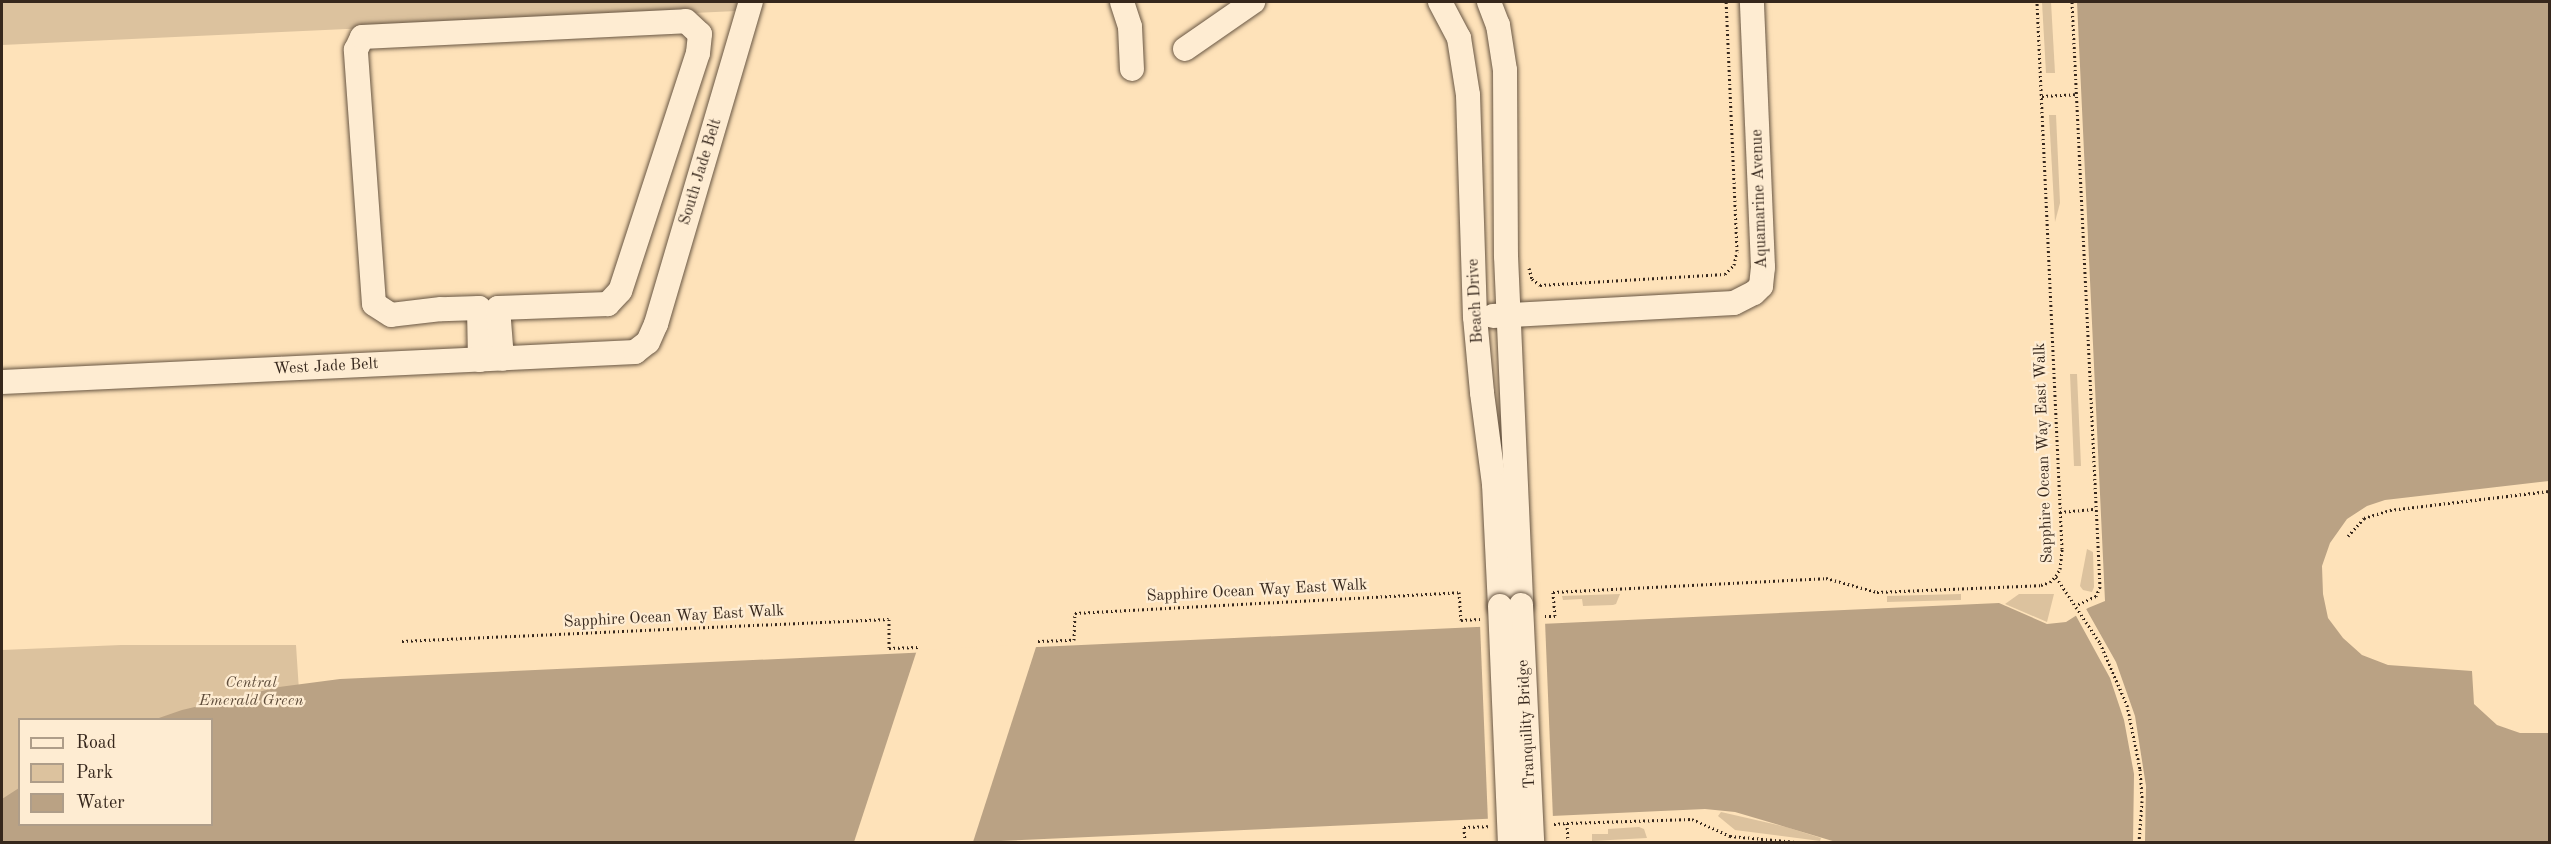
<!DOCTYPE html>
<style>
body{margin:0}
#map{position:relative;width:2551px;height:844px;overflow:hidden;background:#fee2b9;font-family:"Old Standard TT",serif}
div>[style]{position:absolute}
.green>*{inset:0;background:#dcc29e}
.water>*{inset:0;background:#baa284}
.pier>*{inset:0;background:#fee2b9}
.path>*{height:3px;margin-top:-1.5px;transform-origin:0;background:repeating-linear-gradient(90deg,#36271c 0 1.5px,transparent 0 4.5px)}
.roads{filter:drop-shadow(0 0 2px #685643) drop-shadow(0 0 2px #685643)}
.minor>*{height:24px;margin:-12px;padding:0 12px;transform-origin:12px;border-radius:12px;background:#feecd2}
.bridges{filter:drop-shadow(0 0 2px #685643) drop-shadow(0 0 2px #685643)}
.minor-bridge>*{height:24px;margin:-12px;padding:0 12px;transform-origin:12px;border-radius:12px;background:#feecd2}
span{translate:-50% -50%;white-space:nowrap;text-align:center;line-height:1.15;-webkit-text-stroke:4.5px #feecd2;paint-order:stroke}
.street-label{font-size:16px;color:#36271c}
.park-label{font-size:16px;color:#604e3c;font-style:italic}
.frame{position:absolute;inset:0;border:3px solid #36271c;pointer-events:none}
.legend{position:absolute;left:18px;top:718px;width:195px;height:108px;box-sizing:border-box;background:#feecd2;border:2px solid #ae9d89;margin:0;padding:8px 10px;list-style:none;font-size:18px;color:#36271c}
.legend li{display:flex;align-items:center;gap:12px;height:30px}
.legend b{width:30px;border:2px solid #ae9d89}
</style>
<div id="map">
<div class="green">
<i style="clip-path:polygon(2px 2px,740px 2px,737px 11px,2px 45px)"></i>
<i style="clip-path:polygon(2042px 2px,2051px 2px,2055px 73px,2046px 73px)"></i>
<i style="clip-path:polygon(2049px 115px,2056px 115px,2060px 203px,2055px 222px)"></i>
<i style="clip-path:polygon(2070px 374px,2077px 374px,2081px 466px,2074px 466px)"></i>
<i style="clip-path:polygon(2087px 549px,2093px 552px,2094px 587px,2092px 592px,2083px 590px,2080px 586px)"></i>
<i style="clip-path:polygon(1620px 594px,1616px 604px,1613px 605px,1583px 606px,1582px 599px,1563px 600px,1562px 596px)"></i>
<i style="clip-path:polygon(1961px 594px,1961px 600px,1887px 602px,1887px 596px)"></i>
<i style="clip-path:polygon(2019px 594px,2054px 594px,2047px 622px,2005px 604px)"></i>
<i style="clip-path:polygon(evenodd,121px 645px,296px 645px,309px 842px,2px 842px,2px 650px,121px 645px,20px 720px,212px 720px,212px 824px,20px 824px,20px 720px)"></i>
<i style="clip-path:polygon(1721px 812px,1786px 827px,1821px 838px,1820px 841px,1735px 830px,1718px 816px)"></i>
<i style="clip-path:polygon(1639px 827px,1644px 829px,1647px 838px,1592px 841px,1592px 834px,1608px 834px,1608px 829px)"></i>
</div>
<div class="water">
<i style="clip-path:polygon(2077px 2px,2549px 2px,2549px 481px,2385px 500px,2367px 506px,2347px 519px,2330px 543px,2322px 566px,2323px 594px,2328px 618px,2343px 638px,2362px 655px,2388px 665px,2472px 671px,2474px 704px,2497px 725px,2520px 733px,2549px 733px,2549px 842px,1836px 842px,1735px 812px,1705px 809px,977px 842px,2px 842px,2px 799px,19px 788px,20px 824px,212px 824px,212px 720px,156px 719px,182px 710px,279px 687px,340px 679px,1999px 603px,2047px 624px,2066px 622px,2088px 608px,2105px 601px)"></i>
</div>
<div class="pier">
<i style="clip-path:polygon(2085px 607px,2116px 662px,2135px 716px,2146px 786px,2145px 842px,2133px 842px,2134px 774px,2124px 720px,2110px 678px,2075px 614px)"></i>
<i style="clip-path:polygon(1545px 621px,1553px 819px,1488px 822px,1480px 624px)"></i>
<i style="clip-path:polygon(1037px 644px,973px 842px,854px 842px,917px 650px)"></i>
</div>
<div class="path">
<i style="left:2072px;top:2px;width:586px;rotate:87.26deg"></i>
<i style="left:2100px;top:587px;width:10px;rotate:114deg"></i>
<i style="left:2096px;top:596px;width:21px;rotate:155deg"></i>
<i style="left:2042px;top:96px;width:34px;rotate:-3deg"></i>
<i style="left:1529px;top:268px;width:11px;rotate:75deg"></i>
<i style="left:1532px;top:279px;width:10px;rotate:37deg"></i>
<i style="left:1540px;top:285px;width:185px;rotate:-3.4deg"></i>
<i style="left:1725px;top:274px;width:13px;rotate:-45deg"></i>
<i style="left:1734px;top:265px;width:14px;rotate:-78deg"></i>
<i style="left:1737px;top:251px;width:249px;rotate:-92.5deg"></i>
<i style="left:2060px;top:512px;width:36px;rotate:-5deg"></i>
<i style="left:2348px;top:536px;width:24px;rotate:-48deg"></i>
<i style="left:2364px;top:518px;width:27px;rotate:-17deg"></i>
<i style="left:2390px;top:510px;width:161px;rotate:-6.8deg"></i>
<i style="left:2056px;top:577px;width:79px;rotate:56.3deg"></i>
<i style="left:2100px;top:643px;width:68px;rotate:66.5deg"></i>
<i style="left:2127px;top:705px;width:65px;rotate:78.5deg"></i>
<i style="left:2140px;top:769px;width:32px;rotate:86deg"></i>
<i style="left:2142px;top:801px;width:41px;rotate:94.2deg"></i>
<i style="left:1545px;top:616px;width:10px"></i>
<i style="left:1555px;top:616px;width:24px;rotate:-95deg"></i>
<i style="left:1553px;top:592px;width:273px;rotate:-2.9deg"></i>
<i style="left:1826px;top:578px;width:53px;rotate:15.4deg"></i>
<i style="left:1877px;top:592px;width:164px;rotate:-2.4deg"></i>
<i style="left:2041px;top:585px;width:9px;rotate:-18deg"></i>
<i style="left:2050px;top:582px;width:8px;rotate:-45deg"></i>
<i style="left:2056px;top:576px;width:8px;rotate:-60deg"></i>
<i style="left:2060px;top:569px;width:20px;rotate:-84deg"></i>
<i style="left:2062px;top:549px;width:548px;rotate:-92.62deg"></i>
<i style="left:402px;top:641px;width:487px;rotate:-2.6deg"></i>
<i style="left:889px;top:619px;width:29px;rotate:90deg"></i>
<i style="left:889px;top:648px;width:29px;rotate:-2deg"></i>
<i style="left:1038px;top:641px;width:36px;rotate:-2deg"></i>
<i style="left:1074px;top:640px;width:27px;rotate:-88deg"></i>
<i style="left:1075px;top:613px;width:385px;rotate:-3.1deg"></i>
<i style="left:1459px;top:592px;width:28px;rotate:86deg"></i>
<i style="left:1461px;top:620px;width:19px;rotate:-3deg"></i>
<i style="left:1567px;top:823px;width:125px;rotate:-1.8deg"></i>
<i style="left:1692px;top:819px;width:42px;rotate:24.1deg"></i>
<i style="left:1730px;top:836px;width:66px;rotate:5.2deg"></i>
<i style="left:1554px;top:824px;width:13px;rotate:-4deg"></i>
<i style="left:1567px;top:823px;width:19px;rotate:87deg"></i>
<i style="left:1465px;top:842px;width:15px;rotate:-94deg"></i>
<i style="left:1464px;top:827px;width:24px;rotate:-2deg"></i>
</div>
<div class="roads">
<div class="minor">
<i style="left:1122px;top:2px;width:26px;rotate:72deg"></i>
<i style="left:1130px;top:27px;width:42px;rotate:87.3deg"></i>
<i style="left:1440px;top:2px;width:41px;rotate:62.2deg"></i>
<i style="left:1459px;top:38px;width:58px;rotate:81deg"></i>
<i style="left:1468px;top:95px;width:222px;rotate:88.2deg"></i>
<i style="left:1475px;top:317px;width:76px;rotate:84.7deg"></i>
<i style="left:1482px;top:393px;width:92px;rotate:82.5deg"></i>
<i style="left:1494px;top:484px;width:122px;rotate:87.2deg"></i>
<i style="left:1489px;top:2px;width:25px;rotate:69deg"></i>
<i style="left:1498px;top:25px;width:46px;rotate:81.2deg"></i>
<i style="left:1505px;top:70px;width:186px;rotate:89.7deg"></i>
<i style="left:1506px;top:256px;width:349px;rotate:87.5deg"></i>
<i style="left:1185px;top:49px;width:83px;rotate:-34.7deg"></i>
<i style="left:1493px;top:316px;width:241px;rotate:-3.1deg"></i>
<i style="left:1734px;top:303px;width:22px;rotate:-27deg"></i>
<i style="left:1754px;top:293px;width:10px;rotate:-45deg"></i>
<i style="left:1761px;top:286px;width:19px;rotate:-84deg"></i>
<i style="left:1763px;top:267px;width:265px;rotate:-92.4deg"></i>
<i style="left:480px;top:360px;width:52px;rotate:-91.1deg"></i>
<i style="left:479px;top:308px;width:38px;rotate:178deg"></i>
<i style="left:441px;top:309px;width:50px;rotate:173.2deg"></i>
<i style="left:391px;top:315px;width:20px;rotate:-147deg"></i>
<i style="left:374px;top:304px;width:255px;rotate:-94.1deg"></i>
<i style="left:356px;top:50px;width:14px;rotate:-65deg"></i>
<i style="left:362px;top:37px;width:324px;rotate:-2.8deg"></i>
<i style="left:686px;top:21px;width:19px;rotate:43deg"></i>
<i style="left:700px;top:34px;width:19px;rotate:96deg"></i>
<i style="left:698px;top:53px;width:250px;rotate:108.1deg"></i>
<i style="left:620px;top:291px;width:18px;rotate:133deg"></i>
<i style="left:608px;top:304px;width:110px;rotate:177.9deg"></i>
<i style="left:498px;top:308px;width:51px;rotate:85.5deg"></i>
<i style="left:2px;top:382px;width:634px;rotate:-2.71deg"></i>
<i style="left:635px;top:352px;width:16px;rotate:-38deg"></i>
<i style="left:648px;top:342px;width:20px;rotate:-66deg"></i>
<i style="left:656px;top:324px;width:336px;rotate:-73.6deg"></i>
</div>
</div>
<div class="bridges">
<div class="minor-bridge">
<i style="left:1521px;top:605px;width:237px;rotate:87.3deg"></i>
<i style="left:1500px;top:606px;width:236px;rotate:87.6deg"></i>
</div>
</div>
<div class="street-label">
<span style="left:701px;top:172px;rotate:-73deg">South Jade Belt</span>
<span style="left:1760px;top:199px;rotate:-92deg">Aquamarine Avenue</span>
<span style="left:1476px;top:301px;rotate:-93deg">Beach Drive</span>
<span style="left:326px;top:367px;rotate:-3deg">West Jade Belt</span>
<span style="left:2044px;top:453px;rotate:-92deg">Sapphire Ocean Way East Walk</span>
<span style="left:1257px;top:591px;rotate:-3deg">Sapphire Ocean Way East Walk</span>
<span style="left:674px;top:617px;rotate:-3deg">Sapphire Ocean Way East Walk</span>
<span style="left:1527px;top:724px;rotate:-93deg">Tranquility Bridge</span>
</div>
<div class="park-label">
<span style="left:251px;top:692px">Central<br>Emerald Green</span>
</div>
<div class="frame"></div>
<ul class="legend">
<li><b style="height:8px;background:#feecd2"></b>Road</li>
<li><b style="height:16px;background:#dcc29e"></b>Park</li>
<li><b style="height:16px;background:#baa284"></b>Water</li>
</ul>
</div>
